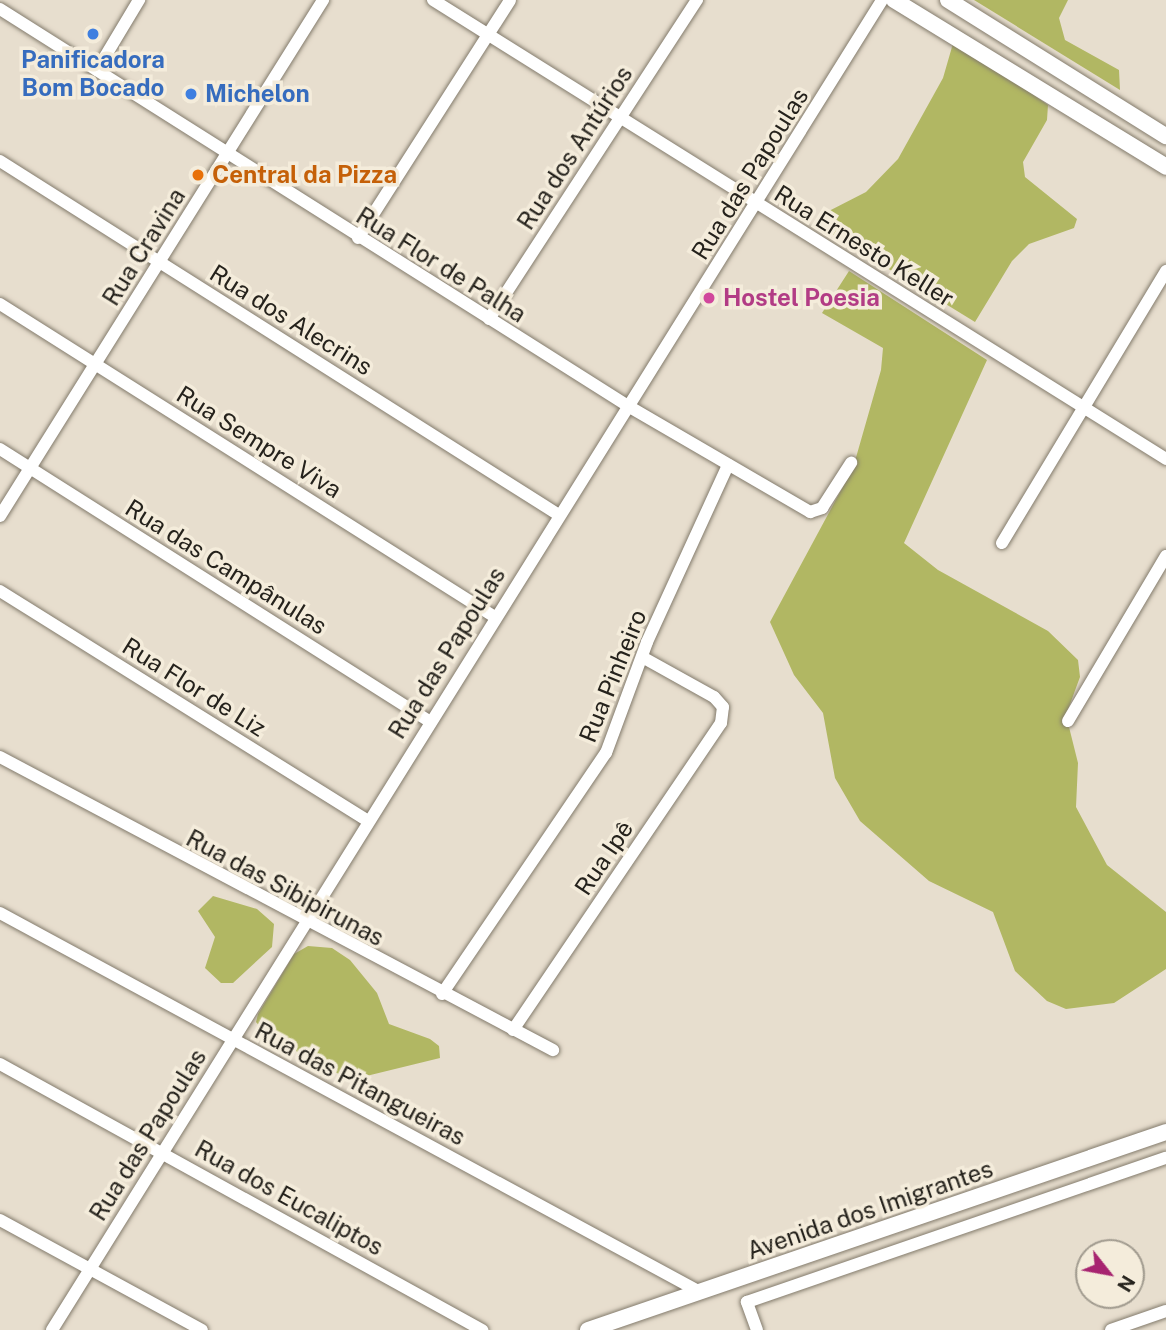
<!DOCTYPE html>
<meta charset="utf-8">
<style>
body{margin:0}
#map{position:relative;width:1166px;height:1330px;overflow:hidden;background:#e7dece;font-family:"Public Sans",sans-serif}
div>[style]{position:absolute}
.green>*{inset:0;background:#b1b763}
.roads{filter:drop-shadow(0 0 2px #837b6c) drop-shadow(0 0 2px #837b6c)}
.minor>*{height:12px;margin:-6px;padding:0 6px;transform-origin:6px;border-radius:6px;background:#fff}
.tertiary>*{height:16px;margin:-8px;padding:0 8px;transform-origin:8px;border-radius:8px;background:#fff}
.dots>*{width:19px;height:19px;translate:-50% -50%;box-sizing:border-box;border:4px solid #f4ecdb;border-radius:50%}
span{translate:-50% -50%;white-space:nowrap;text-align:center;line-height:1.15;-webkit-text-stroke:7px #f4ecdb;paint-order:stroke}
.shop-label{font-size:24px;color:#366cbe;font-weight:700}
.left{translate:0 -50%;text-align:left}
.street-label{font-size:24px;color:#25221c}
.food-label{font-size:24px;color:#c56008;font-weight:700}
.hotel-label{font-size:24px;color:#b23c85;font-weight:700}
.north{position:absolute;left:1075px;top:1239px;width:70px;height:70px;box-sizing:border-box;background:#f4ecdb;border:2px solid #a19b8f;border-radius:50%;rotate:121deg;font-size:19px;font-weight:700;line-height:28px;text-align:center;color:#25221c}
.north::after{content:'';display:block;margin:auto;width:24px;height:32px;background:#a72470;clip-path:polygon(50% 0,100% 100%,50% 72%,0 100%)}
</style>
<div id="map">
<div class="green">
<i style="clip-path:polygon(974px 0,1068px 0,1059px 18px,1065px 40px,1119px 70px,1120px 90px)"></i>
<i style="clip-path:polygon(954px 40px,1048px 105px,1047px 120px,1023px 162px,1025px 177px,1077px 219px,1074px 228px,1029px 244px,1012px 261px,975px 322px,822px 228px,825px 213px,866px 192px,898px 159px,943px 78px)"></i>
<i style="clip-path:polygon(849px 271px,987px 360px,904px 543px,938px 570px,1048px 631px,1078px 660px,1080px 677px,1066px 715px,1078px 763px,1076px 807px,1107px 865px,1166px 912px,1166px 969px,1114px 1003px,1066px 1009px,1047px 1001px,1015px 971px,993px 912px,929px 881px,860px 821px,835px 778px,823px 713px,794px 675px,770px 622px,853px 468px,881px 370px,883px 348px,822px 313px)"></i>
<i style="clip-path:polygon(213px 896px,257px 909px,274px 924px,272px 947px,233px 983px,221px 983px,205px 968px,215px 937px,198px 911px)"></i>
<i style="clip-path:polygon(308px 946px,332px 948px,350px 960px,377px 993px,389px 1024px,430px 1039px,439px 1046px,440px 1058px,350px 1080px,266px 1035px,256px 1022px,258px 1014px,294px 954px)"></i>
</div>
<div class="roads">
<div class="minor">
<i style="left:433px;top:0;width:865px;rotate:32.05deg"></i>
<i style="left:0;top:9px;width:743px;rotate:32.3deg"></i>
<i style="left:628px;top:406px;width:211px;rotate:30.2deg"></i>
<i style="left:810px;top:512px;width:13px;rotate:-18deg"></i>
<i style="left:822px;top:508px;width:54px;rotate:-57.2deg"></i>
<i style="left:97px;top:70px;width:82px;rotate:-59deg"></i>
<i style="left:0;top:161px;width:662px;rotate:32.35deg"></i>
<i style="left:358px;top:238px;width:282px;rotate:-57.4deg"></i>
<i style="left:0;top:304px;width:586px;rotate:32.31deg"></i>
<i style="left:489px;top:319px;width:381px;rotate:-56.9deg"></i>
<i style="left:0;top:449px;width:508px;rotate:32.38deg"></i>
<i style="left:0;top:516px;width:609px;rotate:-57.95deg"></i>
<i style="left:1002px;top:543px;width:318px;rotate:-58.9deg"></i>
<i style="left:0;top:591px;width:432px;rotate:32deg"></i>
<i style="left:1068px;top:721px;width:192px;rotate:-59.3deg"></i>
<i style="left:0;top:757px;width:626px;rotate:27.92deg"></i>
<i style="left:0;top:913px;width:796px;rotate:28.43deg"></i>
<i style="left:442px;top:994px;width:292px;rotate:-55.8deg"></i>
<i style="left:606px;top:753px;width:118px;rotate:-69.7deg"></i>
<i style="left:647px;top:642px;width:195px;rotate:-65.4deg"></i>
<i style="left:513px;top:1030px;width:371px;rotate:-55.9deg"></i>
<i style="left:721px;top:723px;width:16px;rotate:-83deg"></i>
<i style="left:723px;top:707px;width:13px;rotate:-132deg"></i>
<i style="left:714px;top:697px;width:82px;rotate:-150.9deg"></i>
<i style="left:0;top:1064px;width:551px;rotate:28.89deg"></i>
<i style="left:0;top:1220px;width:230px;rotate:28.6deg"></i>
<i style="left:52px;top:1330px;width:1568px;rotate:-58.03deg"></i>
<i style="left:757px;top:1330px;width:30px;rotate:-110deg"></i>
<i style="left:747px;top:1302px;width:443px;rotate:-19deg"></i>
<i style="left:1111px;top:1330px;width:58px;rotate:-19.1deg"></i>
</div>
<div class="tertiary">
<i style="left:894px;top:0;width:319px;rotate:31.5deg"></i>
<i style="left:948px;top:0;width:257px;rotate:32deg"></i>
<i style="left:588px;top:1330px;width:611px;rotate:-18.91deg"></i>
</div>
</div>
<div class="dots">
<i style="left:93px;top:34px;background:#3f7fe0"></i>
<i style="left:191px;top:94px;background:#3f7fe0"></i>
<i style="left:198px;top:175px;background:#e8710a"></i>
<i style="left:709px;top:298px;background:#d1479c"></i>
</div>
<div class="shop-label">
<span style="left:93px;top:74px">Panificadora<br>Bom Bocado</span>
<span class="left" style="left:205px;top:94px">Michelon</span>
</div>
<div class="street-label">
<span style="left:575px;top:148px;rotate:-57deg">Rua dos Antúrios</span>
<span style="left:750px;top:174px;rotate:-58deg">Rua das Papoulas</span>
<span style="left:864px;top:246px;rotate:32deg">Rua Ernesto Keller</span>
<span style="left:144px;top:247px;rotate:-58deg">Rua Cravina</span>
<span style="left:441px;top:265px;rotate:32deg">Rua Flor de Palha</span>
<span style="left:291px;top:320px;rotate:32deg">Rua dos Alecrins</span>
<span style="left:259px;top:442px;rotate:32deg">Rua Sempre Viva</span>
<span style="left:226px;top:567px;rotate:32deg">Rua das Campânulas</span>
<span style="left:447px;top:653px;rotate:-58deg">Rua das Papoulas</span>
<span style="left:613px;top:676px;rotate:-68deg">Rua Pinheiro</span>
<span style="left:194px;top:687px;rotate:32deg">Rua Flor de Liz</span>
<span style="left:604px;top:858px;rotate:-56deg">Rua Ipê</span>
<span style="left:285px;top:888px;rotate:28deg">Rua das Sibipirunas</span>
<span style="left:360px;top:1084px;rotate:28deg">Rua das Pitangueiras</span>
<span style="left:148px;top:1135px;rotate:-58deg">Rua das Papoulas</span>
<span style="left:289px;top:1198px;rotate:29deg">Rua dos Eucaliptos</span>
<span style="left:870px;top:1210px;rotate:-19deg">Avenida dos Imigrantes</span>
</div>
<div class="food-label">
<span class="left" style="left:212px;top:175px">Central da Pizza</span>
</div>
<div class="hotel-label">
<span class="left" style="left:723px;top:298px">Hostel Poesia</span>
</div>
<div class="north">N</div>
</div>
